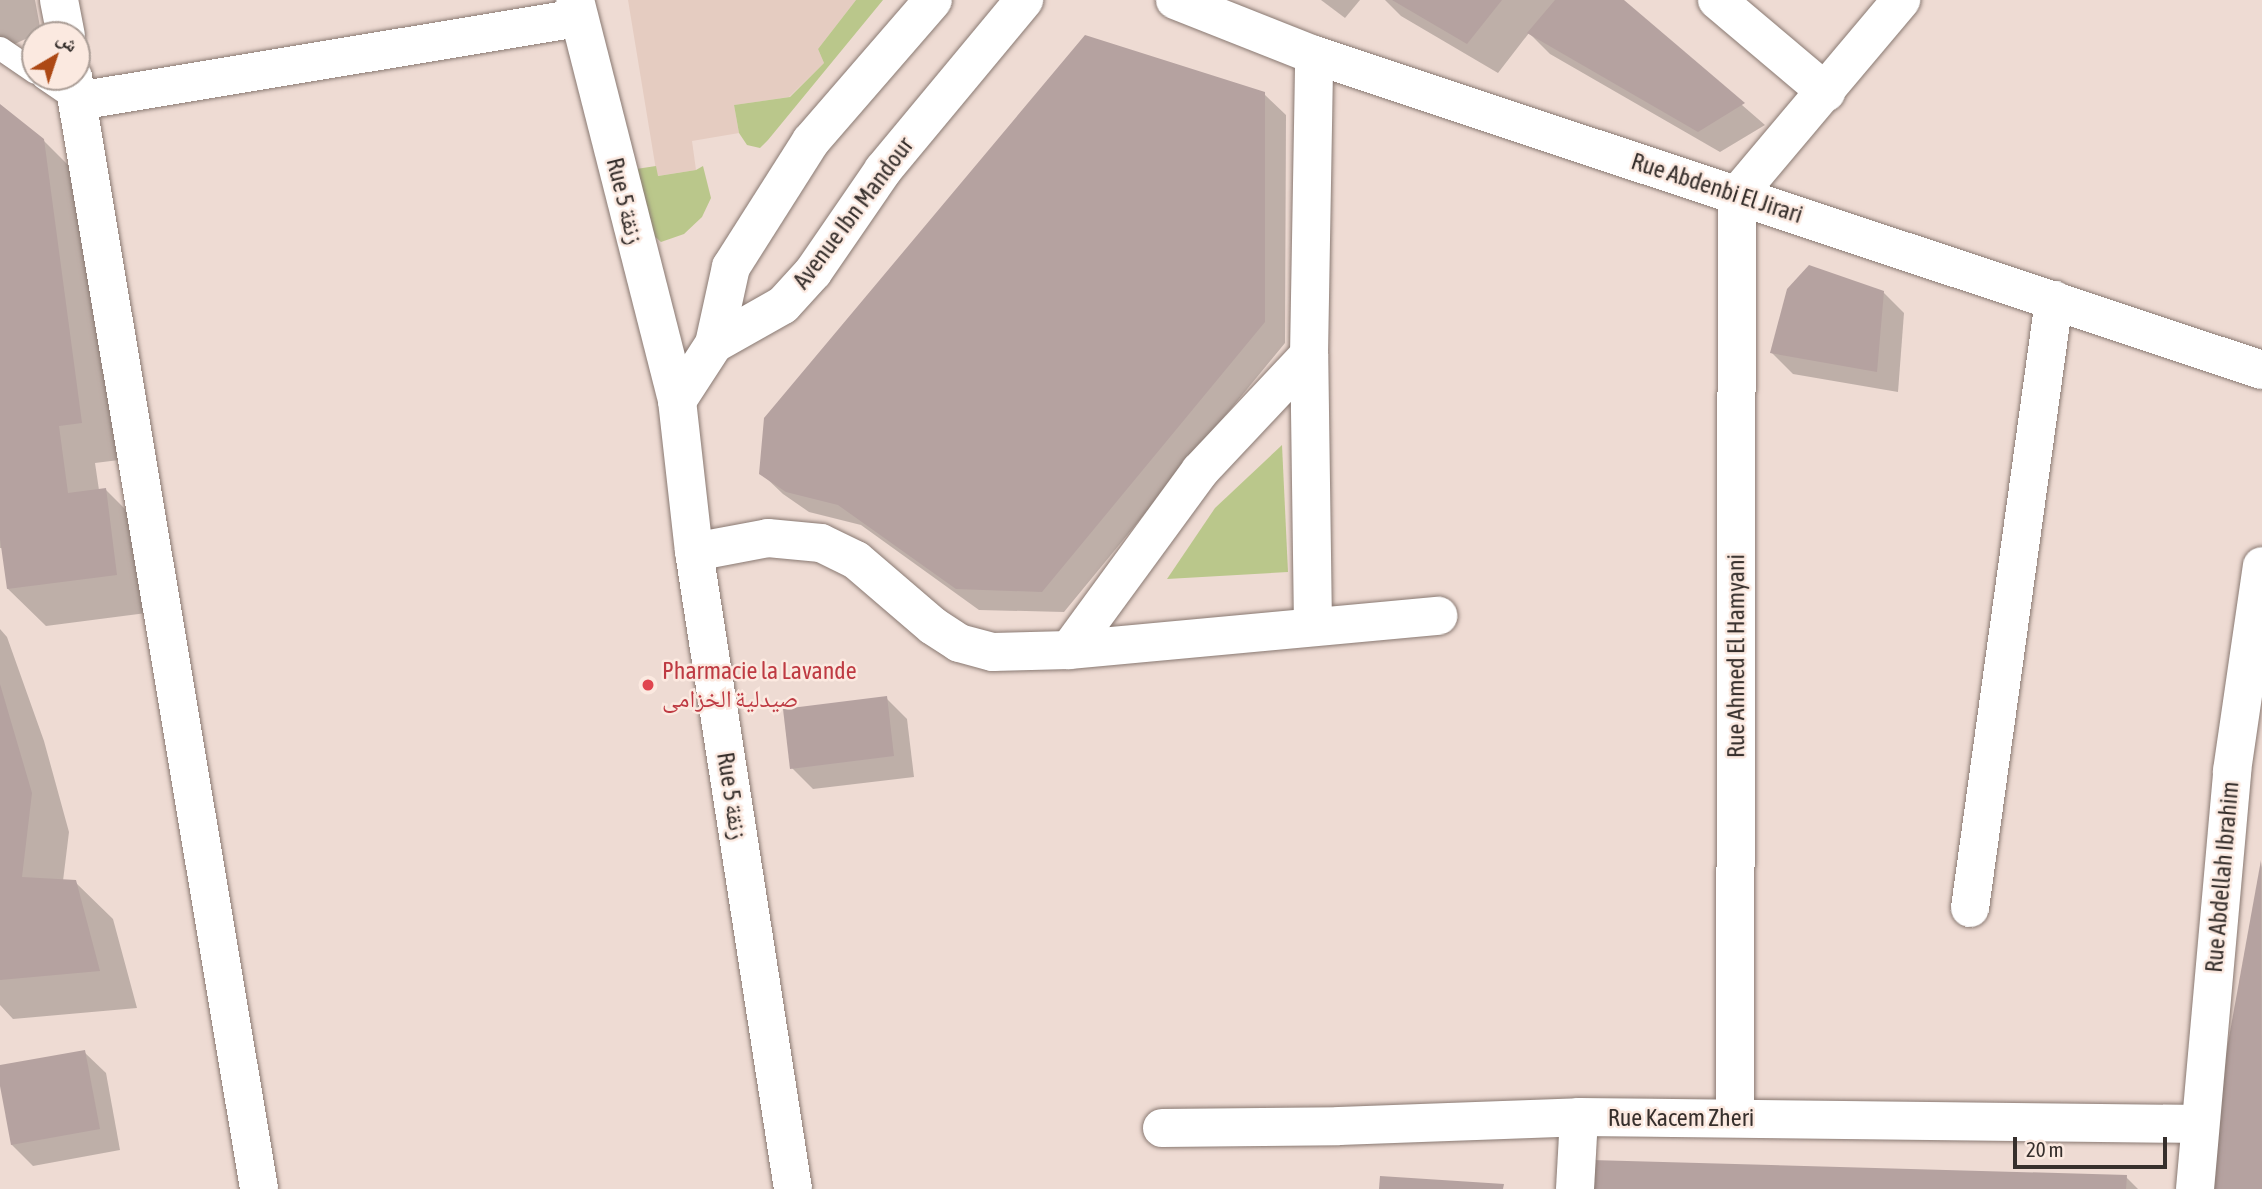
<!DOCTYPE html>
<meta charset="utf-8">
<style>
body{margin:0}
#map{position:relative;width:2262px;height:1189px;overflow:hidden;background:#eedbd3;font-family:"Asap Condensed","Noto Naskh Arabic",sans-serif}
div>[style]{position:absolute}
.built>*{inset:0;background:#e5ccc1}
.green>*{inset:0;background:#bac78b}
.shadow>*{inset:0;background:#0003}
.building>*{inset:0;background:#b5a2a0}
.roads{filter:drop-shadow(0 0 2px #897972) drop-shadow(0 0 2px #897972)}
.lane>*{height:23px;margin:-11.5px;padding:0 11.5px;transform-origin:11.5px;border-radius:11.5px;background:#fff}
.street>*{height:38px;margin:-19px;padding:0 19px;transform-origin:19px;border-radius:19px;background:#fff}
.secondary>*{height:38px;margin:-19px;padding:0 19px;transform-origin:19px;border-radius:19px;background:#fff}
.dots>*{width:19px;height:19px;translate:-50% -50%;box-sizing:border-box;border:4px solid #fbe9e0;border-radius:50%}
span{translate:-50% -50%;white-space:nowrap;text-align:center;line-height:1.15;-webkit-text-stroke:5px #fbe9e0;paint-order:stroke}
.street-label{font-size:24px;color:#362f2c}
.health-label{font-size:24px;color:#be3a42}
.left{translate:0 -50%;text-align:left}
.north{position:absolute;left:21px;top:21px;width:70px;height:70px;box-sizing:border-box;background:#fbe9e0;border:2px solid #ac9f98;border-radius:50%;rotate:39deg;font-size:19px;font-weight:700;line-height:28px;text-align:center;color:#362f2c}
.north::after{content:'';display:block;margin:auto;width:24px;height:32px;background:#ad4915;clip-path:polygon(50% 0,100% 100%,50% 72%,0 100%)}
.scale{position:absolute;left:2013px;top:1137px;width:154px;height:32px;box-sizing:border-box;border:4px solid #362f2c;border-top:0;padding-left:9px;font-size:21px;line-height:24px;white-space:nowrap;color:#362f2c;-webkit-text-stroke:5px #fbe9e0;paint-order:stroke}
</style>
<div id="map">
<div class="built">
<i style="clip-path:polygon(628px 0,856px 0,818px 49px,824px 63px,789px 97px,734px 105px,739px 133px,692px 141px,696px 170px,657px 176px)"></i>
</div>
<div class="green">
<i style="clip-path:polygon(856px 0,883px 0,768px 140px,760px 148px,747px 145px,739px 133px,734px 105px,790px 97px,824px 63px,818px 49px)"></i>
<i style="clip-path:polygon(656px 166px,658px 176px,696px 170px,703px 166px,711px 198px,702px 217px,684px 234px,661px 242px,641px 224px,623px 171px)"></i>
<i style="clip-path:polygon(1282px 445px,1288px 572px,1167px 579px,1215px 508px)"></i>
</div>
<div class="shadow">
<i style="clip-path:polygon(0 0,35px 0,41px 32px,8px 47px,0 41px)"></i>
<i style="clip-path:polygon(1321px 0,1360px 0,1345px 18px)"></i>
<i style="clip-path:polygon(1385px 0,1621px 0,1765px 125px,1720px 152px,1550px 54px,1529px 33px,1498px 73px,1401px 16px)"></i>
<i style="clip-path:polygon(1264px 94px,1286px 115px,1285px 343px,1064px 612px,979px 610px,861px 525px,809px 512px,783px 494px,761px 473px)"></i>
<i style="clip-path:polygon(0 106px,43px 140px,81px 178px,119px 460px,95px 463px,99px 490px,105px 489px,143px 527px,154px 612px,46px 626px,8px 589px,3px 548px,0 548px)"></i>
<i style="clip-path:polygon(1883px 292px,1904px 313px,1898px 392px,1793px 374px,1772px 353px)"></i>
<i style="clip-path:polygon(0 629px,7px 637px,44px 741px,69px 832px,63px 881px,75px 882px,113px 919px,137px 1008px,13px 1019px,0 1005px)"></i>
<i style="clip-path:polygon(886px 698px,907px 719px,914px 777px,813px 789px,792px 768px)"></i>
<i style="clip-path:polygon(2262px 862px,2262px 1189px,2226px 1066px)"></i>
<i style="clip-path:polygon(84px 1052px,106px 1073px,120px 1150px,33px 1166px,12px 1145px,0 1067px)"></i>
<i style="clip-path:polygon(2126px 1177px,2138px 1189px,1591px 1189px)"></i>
</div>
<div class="building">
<i style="clip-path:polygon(1392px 0,1502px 0,1467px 44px)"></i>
<i style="clip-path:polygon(1555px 0,1624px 0,1745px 103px,1698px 132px,1527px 33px)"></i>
<i style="clip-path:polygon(1085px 35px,1265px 92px,1265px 322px,1042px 592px,956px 589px,838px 505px,786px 492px,759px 474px,764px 418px)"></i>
<i style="clip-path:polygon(0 104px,44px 139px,82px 423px,59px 426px,68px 493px,106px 488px,117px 575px,7px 589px,0 539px)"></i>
<i style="clip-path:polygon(1809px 265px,1884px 291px,1877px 372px,1770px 353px,1787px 289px)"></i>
<i style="clip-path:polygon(0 684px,32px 793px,22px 877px,76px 880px,100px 971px,0 980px)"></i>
<i style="clip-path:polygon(887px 696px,894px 756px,790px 769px,783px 709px)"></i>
<i style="clip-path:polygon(2261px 860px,2262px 1189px,2212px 1189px,2224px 1065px)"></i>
<i style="clip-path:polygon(85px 1050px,100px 1129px,11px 1145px,0 1086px,0 1065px)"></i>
<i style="clip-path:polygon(1591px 1160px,2127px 1175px,2126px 1189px,1589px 1189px)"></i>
<i style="clip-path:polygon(1380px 1176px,1504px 1184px,1503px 1189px,1379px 1189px)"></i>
</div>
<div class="roads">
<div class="lane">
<i style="left:0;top:48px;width:42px;rotate:34.4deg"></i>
<i style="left:43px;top:77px;width:42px;rotate:34.4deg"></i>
</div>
<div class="street">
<i style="left:59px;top:0;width:36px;rotate:79deg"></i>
<i style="left:575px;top:0;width:414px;rotate:75.7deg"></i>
<i style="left:1175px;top:0;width:149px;rotate:21.6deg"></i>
<i style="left:1314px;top:55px;width:999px;rotate:18.38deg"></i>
<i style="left:1717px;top:0;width:143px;rotate:40.2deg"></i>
<i style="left:73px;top:77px;width:1127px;rotate:80.5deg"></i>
<i style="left:78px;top:101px;width:507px;rotate:-9.43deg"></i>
<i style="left:694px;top:552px;width:75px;rotate:-10.7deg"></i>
<i style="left:768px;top:538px;width:53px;rotate:5.4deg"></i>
<i style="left:821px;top:543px;width:39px;rotate:26deg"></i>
<i style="left:856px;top:560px;width:101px;rotate:40.6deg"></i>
<i style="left:933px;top:626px;width:31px;rotate:33deg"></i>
<i style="left:959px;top:643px;width:35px;rotate:15deg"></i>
<i style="left:993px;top:652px;width:76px;rotate:-1.5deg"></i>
<i style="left:1069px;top:650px;width:371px;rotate:-5.3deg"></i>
<i style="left:1313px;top:626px;width:271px;rotate:-90.8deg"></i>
<i style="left:1309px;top:355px;width:300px;rotate:-89deg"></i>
<i style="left:1069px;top:650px;width:222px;rotate:-53.8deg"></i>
<i style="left:1200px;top:471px;width:159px;rotate:-46.8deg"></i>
<i style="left:1970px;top:908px;width:614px;rotate:-82.13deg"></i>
<i style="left:1735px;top:1118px;width:923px;rotate:-89.88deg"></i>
<i style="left:1737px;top:195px;width:255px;rotate:-49.9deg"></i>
<i style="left:1162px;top:1128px;width:177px;rotate:-0.6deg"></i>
<i style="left:1339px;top:1126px;width:240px;rotate:-2.1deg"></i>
<i style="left:1579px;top:1117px;width:621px;rotate:0.65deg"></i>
<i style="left:1575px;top:1189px;width:72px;rotate:-86.8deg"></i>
<i style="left:2195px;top:1189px;width:420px;rotate:-84.9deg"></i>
<i style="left:2232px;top:771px;width:207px;rotate:-81.7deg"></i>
</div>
<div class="secondary">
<i style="left:714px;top:344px;width:79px;rotate:-29.5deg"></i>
<i style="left:783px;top:305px;width:45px;rotate:-47.7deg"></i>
<i style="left:813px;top:272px;width:124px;rotate:-55.5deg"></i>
<i style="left:883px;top:170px;width:221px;rotate:-50.3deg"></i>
<i style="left:793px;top:1189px;width:645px;rotate:-98.83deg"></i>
<i style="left:694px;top:552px;width:152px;rotate:-96.4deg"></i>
<i style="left:677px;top:401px;width:68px;rotate:-57deg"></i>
<i style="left:714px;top:344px;width:79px;rotate:-77.6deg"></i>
<i style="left:731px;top:267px;width:149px;rotate:-57.6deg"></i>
<i style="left:811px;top:141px;width:186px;rotate:-49.1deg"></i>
</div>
</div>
<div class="dots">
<i style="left:648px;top:685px;background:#e0444e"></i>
</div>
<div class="street-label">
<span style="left:1717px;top:188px;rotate:18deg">Rue Abdenbi El Jirari</span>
<span style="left:625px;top:201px;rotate:76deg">Rue 5 زنقة</span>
<span style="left:853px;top:213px;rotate:-53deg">Avenue Ibn Mandour</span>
<span style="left:1736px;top:656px;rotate:-90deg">Rue Ahmed El Hamyani</span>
<span style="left:732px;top:796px;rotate:81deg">Rue 5 زنقة</span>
<span style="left:2222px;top:877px;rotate:-85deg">Rue Abdellah Ibrahim</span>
<span style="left:1681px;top:1118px">Rue Kacem Zheri</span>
</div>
<div class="health-label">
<span class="left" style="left:662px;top:685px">Pharmacie la Lavande<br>صيدلية الخزامى</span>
</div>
<div class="north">ش</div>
<div class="scale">20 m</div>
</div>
